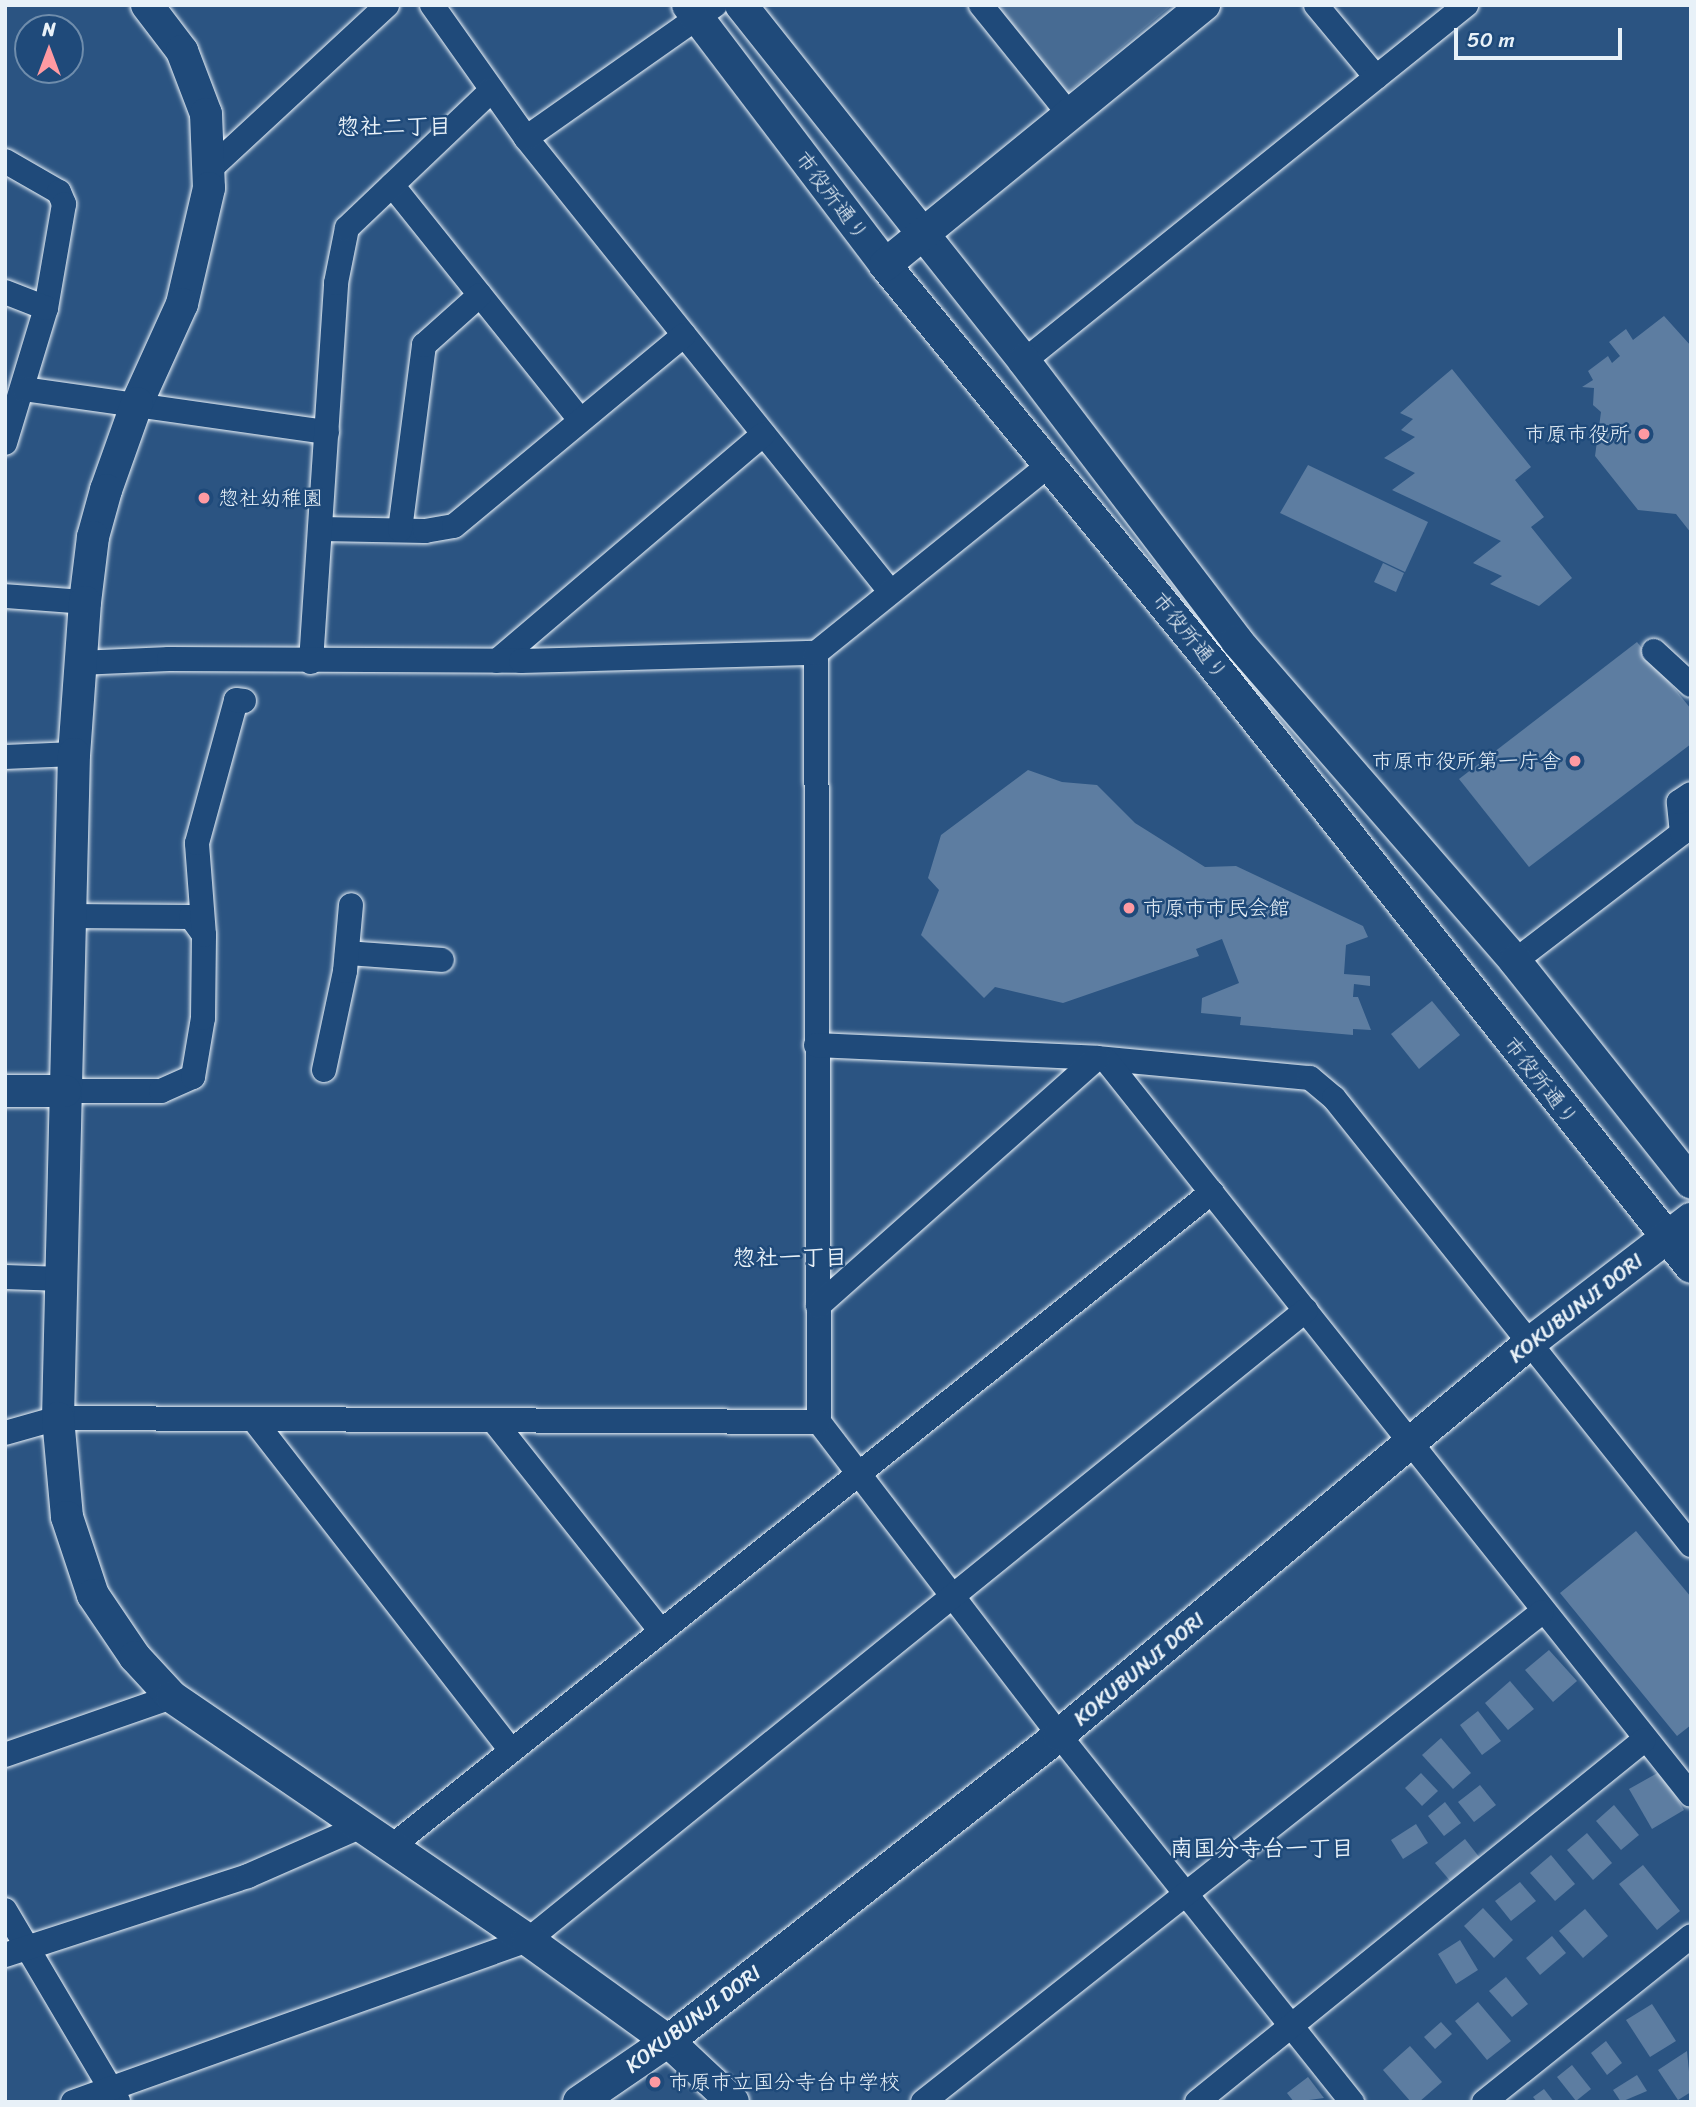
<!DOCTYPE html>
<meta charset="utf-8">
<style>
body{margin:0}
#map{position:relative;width:1696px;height:2107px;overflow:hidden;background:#2b5482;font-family:Sriracha,"Klee One",sans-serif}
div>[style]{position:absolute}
.green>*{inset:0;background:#476b93}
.building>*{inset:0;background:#5d7da1}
.roads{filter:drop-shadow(0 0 2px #e8f1f8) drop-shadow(0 0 2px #e8f1f8)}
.minor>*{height:24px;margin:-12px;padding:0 12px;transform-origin:12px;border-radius:12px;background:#1f4a7a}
.tertiary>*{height:32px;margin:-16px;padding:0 16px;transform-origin:16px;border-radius:16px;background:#1f4a7a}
.dots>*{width:19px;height:19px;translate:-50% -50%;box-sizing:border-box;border:4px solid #1f4a7a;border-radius:50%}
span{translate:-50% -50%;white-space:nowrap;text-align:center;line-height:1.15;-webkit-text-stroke:5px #1f4a7a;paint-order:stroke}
.street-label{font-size:21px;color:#e8f1f8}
.poi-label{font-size:21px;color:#e8f1f8}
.right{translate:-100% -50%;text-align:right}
.left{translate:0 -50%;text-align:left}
.neighbourhood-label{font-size:23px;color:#e8f1f8;font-weight:700}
.frame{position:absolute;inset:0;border:7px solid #e8f1f8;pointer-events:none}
.north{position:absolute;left:14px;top:14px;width:70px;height:70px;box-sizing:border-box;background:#1f4a7a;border:2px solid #6f8dac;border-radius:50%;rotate:0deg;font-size:19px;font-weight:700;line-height:28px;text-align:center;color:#e8f1f8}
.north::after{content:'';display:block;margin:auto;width:24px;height:32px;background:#ff9aa2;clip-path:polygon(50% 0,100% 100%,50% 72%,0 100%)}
.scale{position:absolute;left:1454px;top:28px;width:168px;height:32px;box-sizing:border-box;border:4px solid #e8f1f8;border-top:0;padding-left:9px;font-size:21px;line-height:24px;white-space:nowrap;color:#e8f1f8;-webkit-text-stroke:5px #1f4a7a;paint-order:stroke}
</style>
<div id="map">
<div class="green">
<i style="clip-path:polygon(992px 5px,1172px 5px,1065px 95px)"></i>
</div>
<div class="building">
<i style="clip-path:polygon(1664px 316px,1691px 346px,1691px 533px,1676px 514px,1638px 510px,1595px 456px,1601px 412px,1593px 405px,1594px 388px,1582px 387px,1593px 380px,1588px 371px,1608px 356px,1612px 363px,1620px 356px,1609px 342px,1626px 329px,1633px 340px)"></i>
<i style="clip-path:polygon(1452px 369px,1531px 467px,1515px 480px,1544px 517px,1531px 527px,1572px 578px,1539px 606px,1490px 584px,1502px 576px,1473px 563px,1501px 541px,1392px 490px,1415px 473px,1384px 458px,1415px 437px,1401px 430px,1413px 419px,1400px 413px)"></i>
<i style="clip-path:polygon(1308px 465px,1428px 522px,1405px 572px,1280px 513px)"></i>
<i style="clip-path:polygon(1383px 563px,1404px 573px,1396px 592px,1374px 582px)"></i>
<i style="clip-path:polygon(1637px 642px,1691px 709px,1691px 744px,1529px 867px,1459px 779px)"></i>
<i style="clip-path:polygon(1028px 770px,1062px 782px,1097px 785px,1135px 823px,1205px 867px,1236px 866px,1363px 926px,1368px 937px,1346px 945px,1344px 974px,1370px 976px,1370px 986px,1354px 984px,1353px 997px,1358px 997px,1371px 1030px,1353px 1029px,1353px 1035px,1240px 1025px,1241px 1017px,1201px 1013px,1202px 998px,1239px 983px,1222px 939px,1196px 949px,1199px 956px,1063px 1003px,995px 987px,984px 998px,921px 935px,939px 890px,928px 878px,941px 835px)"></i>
<i style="clip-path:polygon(1432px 1001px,1460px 1035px,1419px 1069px,1391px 1034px)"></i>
<i style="clip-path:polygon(1636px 1531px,1691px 1597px,1691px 1725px,1677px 1736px,1560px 1593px)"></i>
<i style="clip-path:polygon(1549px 1650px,1577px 1681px,1553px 1702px,1525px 1670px)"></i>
<i style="clip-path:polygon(1510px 1681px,1534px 1709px,1508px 1730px,1485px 1703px)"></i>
<i style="clip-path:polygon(1478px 1711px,1501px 1741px,1482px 1755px,1460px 1725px)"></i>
<i style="clip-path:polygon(1441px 1738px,1471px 1773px,1453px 1789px,1422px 1755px)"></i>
<i style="clip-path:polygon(1661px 1771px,1684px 1810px,1652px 1829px,1629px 1789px)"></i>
<i style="clip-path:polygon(1421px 1773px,1438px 1791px,1422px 1806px,1405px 1788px)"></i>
<i style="clip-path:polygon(1480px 1785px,1496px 1805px,1474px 1822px,1458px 1802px)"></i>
<i style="clip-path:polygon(1445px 1802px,1461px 1823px,1444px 1836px,1428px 1816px)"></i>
<i style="clip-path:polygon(1614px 1805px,1639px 1835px,1621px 1850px,1596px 1821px)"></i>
<i style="clip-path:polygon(1416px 1824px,1428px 1843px,1403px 1859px,1391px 1840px)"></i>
<i style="clip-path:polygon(1587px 1833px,1612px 1863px,1593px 1880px,1567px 1850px)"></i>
<i style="clip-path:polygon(1465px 1839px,1480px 1858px,1451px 1882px,1435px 1863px)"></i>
<i style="clip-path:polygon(1551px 1855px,1575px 1884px,1555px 1901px,1530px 1873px)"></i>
<i style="clip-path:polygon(1643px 1865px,1680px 1911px,1657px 1930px,1619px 1884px)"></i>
<i style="clip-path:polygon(1520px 1882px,1536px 1901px,1511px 1921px,1495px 1901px)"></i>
<i style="clip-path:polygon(1483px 1908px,1513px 1940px,1494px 1958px,1464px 1926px)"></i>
<i style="clip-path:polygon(1585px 1909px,1608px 1936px,1583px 1958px,1559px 1931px)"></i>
<i style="clip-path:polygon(1552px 1936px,1566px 1953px,1540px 1975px,1526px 1958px)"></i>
<i style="clip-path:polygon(1460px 1940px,1478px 1970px,1456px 1984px,1438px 1954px)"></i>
<i style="clip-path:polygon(1506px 1977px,1528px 2004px,1512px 2017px,1489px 1991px)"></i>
<i style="clip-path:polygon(1478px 2002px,1511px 2041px,1487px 2060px,1455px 2021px)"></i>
<i style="clip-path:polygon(1652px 2004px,1676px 2041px,1650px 2057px,1626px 2020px)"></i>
<i style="clip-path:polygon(1441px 2022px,1452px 2034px,1435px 2049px,1424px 2037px)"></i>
<i style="clip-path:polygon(1606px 2041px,1622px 2063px,1607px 2075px,1591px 2053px)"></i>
<i style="clip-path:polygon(1410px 2046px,1442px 2082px,1419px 2102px,1411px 2102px,1383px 2070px)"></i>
<i style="clip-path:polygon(1687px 2051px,1691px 2092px,1678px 2100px,1658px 2070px)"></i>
<i style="clip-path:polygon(1572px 2065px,1591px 2089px,1576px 2101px,1557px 2077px)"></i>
<i style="clip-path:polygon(1637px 2075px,1647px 2091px,1621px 2102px,1613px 2090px)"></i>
<i style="clip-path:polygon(1308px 2077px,1324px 2098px,1294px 2102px,1287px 2093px)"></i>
<i style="clip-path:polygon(1544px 2089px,1554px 2102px,1537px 2102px,1533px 2097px)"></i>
</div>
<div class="roads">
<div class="minor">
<i style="left:432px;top:5px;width:163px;rotate:54.7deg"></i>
<i style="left:526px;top:138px;width:580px;rotate:51.23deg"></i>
<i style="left:981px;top:5px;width:139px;rotate:51.1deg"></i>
<i style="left:1316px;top:5px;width:94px;rotate:50.2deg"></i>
<i style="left:526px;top:138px;width:231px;rotate:-35.1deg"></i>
<i style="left:5px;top:161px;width:62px;rotate:29.9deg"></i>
<i style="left:59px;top:192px;width:13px;rotate:67deg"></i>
<i style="left:64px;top:204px;width:106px;rotate:99.8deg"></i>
<i style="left:46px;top:308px;width:141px;rotate:106.9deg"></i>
<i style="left:208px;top:171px;width:244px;rotate:-42.8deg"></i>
<i style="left:392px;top:185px;width:301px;rotate:51.3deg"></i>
<i style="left:5px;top:292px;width:44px;rotate:21.3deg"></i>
<i style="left:1024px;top:361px;width:568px;rotate:-38.85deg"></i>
<i style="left:24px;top:389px;width:306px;rotate:8.1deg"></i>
<i style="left:321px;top:529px;width:104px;rotate:1.1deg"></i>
<i style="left:425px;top:531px;width:29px;rotate:-10deg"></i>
<i style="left:454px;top:526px;width:299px;rotate:-39.7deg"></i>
<i style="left:400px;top:530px;width:187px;rotate:-82.6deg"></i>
<i style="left:424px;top:345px;width:75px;rotate:-41.8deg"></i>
<i style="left:5px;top:596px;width:80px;rotate:4.3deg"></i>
<i style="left:1654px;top:651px;width:50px;rotate:42.6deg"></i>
<i style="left:816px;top:653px;width:769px;rotate:89.78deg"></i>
<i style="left:819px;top:1422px;width:394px;rotate:52.5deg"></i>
<i style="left:1059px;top:1735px;width:470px;rotate:51.4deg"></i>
<i style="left:497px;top:661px;width:350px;rotate:-40.4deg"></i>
<i style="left:311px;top:662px;width:380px;rotate:-86.2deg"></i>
<i style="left:336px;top:283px;width:56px;rotate:-78.7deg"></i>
<i style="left:347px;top:228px;width:200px;rotate:-43.6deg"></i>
<i style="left:79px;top:663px;width:90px;rotate:-2.5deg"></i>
<i style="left:169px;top:659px;width:352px;rotate:0.3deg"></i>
<i style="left:521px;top:661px;width:295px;rotate:-1.6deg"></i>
<i style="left:816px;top:653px;width:301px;rotate:-38.9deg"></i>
<i style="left:5px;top:757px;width:69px;rotate:-2.5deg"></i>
<i style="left:70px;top:916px;width:121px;rotate:0.5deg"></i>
<i style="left:191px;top:917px;width:22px;rotate:54deg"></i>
<i style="left:347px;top:953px;width:95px;rotate:4.2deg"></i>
<i style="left:1515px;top:961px;width:210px;rotate:-37.5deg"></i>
<i style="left:1682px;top:833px;width:31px;rotate:-96deg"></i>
<i style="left:1679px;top:802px;width:14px;rotate:-34deg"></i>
<i style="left:816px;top:1045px;width:281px;rotate:2.6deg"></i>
<i style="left:1097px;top:1058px;width:214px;rotate:5.4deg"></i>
<i style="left:1310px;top:1078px;width:31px;rotate:40deg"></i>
<i style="left:1334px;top:1098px;width:572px;rotate:51.39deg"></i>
<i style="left:1106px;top:1060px;width:939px;rotate:51.48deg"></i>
<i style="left:324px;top:1070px;width:101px;rotate:-78deg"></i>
<i style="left:345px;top:971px;width:66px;rotate:-84.8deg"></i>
<i style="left:65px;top:1091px;width:96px"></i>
<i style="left:161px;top:1091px;width:35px;rotate:-24deg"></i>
<i style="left:193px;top:1077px;width:60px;rotate:-80.4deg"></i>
<i style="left:203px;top:1018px;width:83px;rotate:-89.3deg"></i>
<i style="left:204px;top:935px;width:92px;rotate:-94.4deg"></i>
<i style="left:197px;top:843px;width:148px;rotate:-74.7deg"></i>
<i style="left:236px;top:700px;width:8px;rotate:7deg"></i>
<i style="left:5px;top:1277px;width:58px;rotate:2deg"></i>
<i style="left:818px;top:1306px;width:373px;rotate:-41.6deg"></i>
<i style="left:253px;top:1419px;width:420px;rotate:52.1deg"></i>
<i style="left:493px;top:1420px;width:270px;rotate:51.5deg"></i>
<i style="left:5px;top:1433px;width:55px;rotate:-15.8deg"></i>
<i style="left:58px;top:1418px;width:761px;rotate:0.3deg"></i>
<i style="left:5px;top:1755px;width:177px;rotate:-19.2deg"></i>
<i style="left:391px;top:1847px;width:1050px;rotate:-38.58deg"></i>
<i style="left:5px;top:1910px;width:222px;rotate:59.4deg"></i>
<i style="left:5px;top:1955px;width:256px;rotate:-18deg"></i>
<i style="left:248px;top:1876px;width:124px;rotate:-23.7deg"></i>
<i style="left:73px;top:2102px;width:483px;rotate:-19.6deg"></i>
<i style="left:528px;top:1940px;width:1001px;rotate:-39deg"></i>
<i style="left:923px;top:2102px;width:789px;rotate:-38.37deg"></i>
<i style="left:1197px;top:2102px;width:575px;rotate:-39deg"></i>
<i style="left:1484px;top:2102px;width:265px;rotate:-38.7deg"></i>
</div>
<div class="tertiary">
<i style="left:147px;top:5px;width:58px;rotate:52.7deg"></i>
<i style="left:182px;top:51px;width:67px;rotate:69.1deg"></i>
<i style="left:206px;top:114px;width:74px;rotate:87.7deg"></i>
<i style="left:209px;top:188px;width:119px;rotate:103.1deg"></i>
<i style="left:182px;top:304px;width:109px;rotate:114.4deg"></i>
<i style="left:137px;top:403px;width:92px;rotate:109.6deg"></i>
<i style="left:106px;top:490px;width:49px;rotate:105.5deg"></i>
<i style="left:93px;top:537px;width:65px;rotate:97deg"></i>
<i style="left:85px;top:602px;width:152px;rotate:94.1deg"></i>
<i style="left:74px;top:754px;width:664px;rotate:91.38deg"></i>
<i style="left:58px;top:1418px;width:99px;rotate:84.8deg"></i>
<i style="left:67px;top:1517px;width:82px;rotate:71.6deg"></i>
<i style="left:93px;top:1595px;width:75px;rotate:55.9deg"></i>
<i style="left:135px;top:1657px;width:54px;rotate:47.2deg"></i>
<i style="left:172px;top:1697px;width:431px;rotate:34.3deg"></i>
<i style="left:528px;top:1940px;width:173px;rotate:35.8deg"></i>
<i style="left:668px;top:2041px;width:89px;rotate:43.2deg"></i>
<i style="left:688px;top:5px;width:326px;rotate:52.8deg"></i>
<i style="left:885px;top:265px;width:514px;rotate:50.61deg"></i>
<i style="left:1211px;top:662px;width:772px;rotate:51.57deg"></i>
<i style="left:741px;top:5px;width:455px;rotate:51.5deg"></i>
<i style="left:1024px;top:361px;width:352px;rotate:52.7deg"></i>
<i style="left:1237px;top:641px;width:424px;rotate:49deg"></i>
<i style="left:1515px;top:961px;width:283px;rotate:51.5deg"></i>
<i style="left:885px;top:265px;width:412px;rotate:-39.2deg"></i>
<i style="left:5px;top:1091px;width:60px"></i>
<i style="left:579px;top:2102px;width:108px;rotate:-34.4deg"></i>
<i style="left:668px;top:2041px;width:497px;rotate:-38deg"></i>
<i style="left:1059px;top:1735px;width:614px;rotate:-39.78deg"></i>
<i style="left:1531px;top:1342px;width:202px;rotate:-37.6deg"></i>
</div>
</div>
<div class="dots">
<i style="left:1644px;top:434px;background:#ff9aa2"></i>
<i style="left:204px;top:498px;background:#ff9aa2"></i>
<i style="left:1575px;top:761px;background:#ff9aa2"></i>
<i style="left:1129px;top:908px;background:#ff9aa2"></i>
<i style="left:655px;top:2082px;background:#ff9aa2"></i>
</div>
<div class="street-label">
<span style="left:832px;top:196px;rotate:53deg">市役所通り</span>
<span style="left:1190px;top:636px;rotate:51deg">市役所通り</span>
<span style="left:1541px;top:1081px;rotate:52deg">市役所通り</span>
<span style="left:1576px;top:1308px;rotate:-38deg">KOKUBUNJI DORI</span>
<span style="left:1139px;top:1669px;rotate:-40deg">KOKUBUNJI DORI</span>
<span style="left:693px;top:2019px;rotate:-37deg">KOKUBUNJI DORI</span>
</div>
<div class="poi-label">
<span class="right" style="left:1630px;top:434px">市原市役所</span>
<span class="left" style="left:218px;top:498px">惣社幼稚園</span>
<span class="right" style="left:1561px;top:761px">市原市役所第一庁舎</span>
<span class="left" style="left:1143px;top:908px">市原市市民会館</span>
<span class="left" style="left:669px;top:2082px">市原市立国分寺台中学校</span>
</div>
<div class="neighbourhood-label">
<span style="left:394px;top:127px">惣社二丁目</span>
<span style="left:790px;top:1258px">惣社一丁目</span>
<span style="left:1262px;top:1849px">南国分寺台一丁目</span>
</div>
<div class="frame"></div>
<div class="north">N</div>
<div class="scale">50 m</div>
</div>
